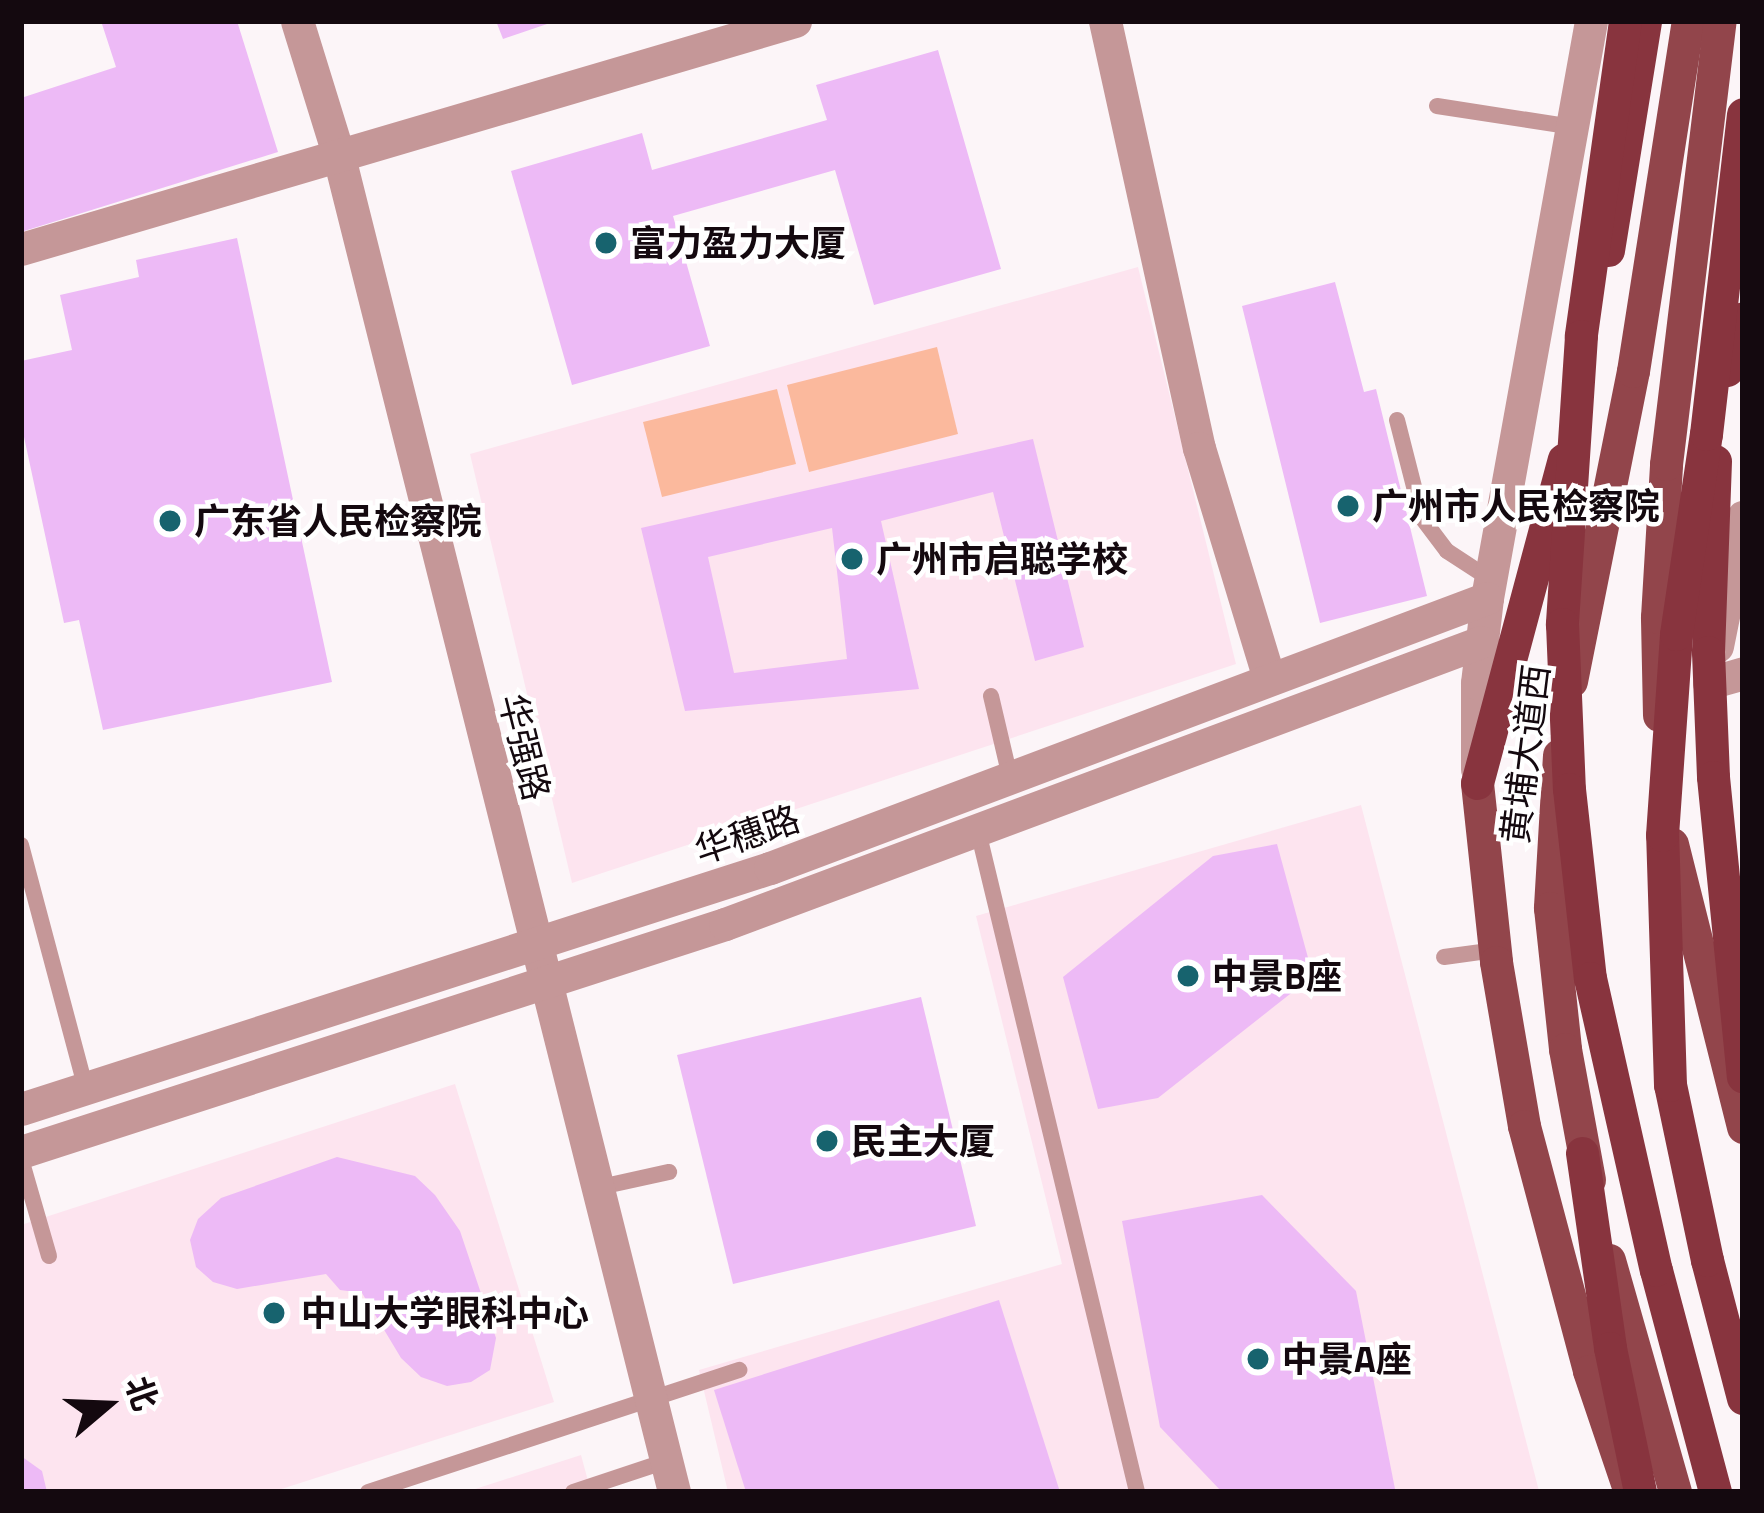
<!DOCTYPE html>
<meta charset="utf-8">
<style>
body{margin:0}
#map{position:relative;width:1764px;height:1513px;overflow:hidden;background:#fcf5f8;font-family:"Titillium Web","Noto Sans SC",sans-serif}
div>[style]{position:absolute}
.built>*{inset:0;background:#fde4ef}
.green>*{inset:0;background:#fbb99d}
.building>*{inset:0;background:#edbaf6}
.service>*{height:16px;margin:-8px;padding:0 8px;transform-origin:8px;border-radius:8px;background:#c59798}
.minor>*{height:33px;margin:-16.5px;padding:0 16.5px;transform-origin:16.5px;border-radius:16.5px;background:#c59798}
.tertiary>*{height:33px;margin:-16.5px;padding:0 16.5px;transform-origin:16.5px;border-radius:16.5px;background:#c59798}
.primary>*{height:33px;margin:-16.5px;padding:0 16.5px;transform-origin:16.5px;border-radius:16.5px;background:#92454b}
.trunk>*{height:33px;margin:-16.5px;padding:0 16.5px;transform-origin:16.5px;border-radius:16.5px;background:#88343e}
.trunk-bridge>*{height:33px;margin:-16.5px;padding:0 16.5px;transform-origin:16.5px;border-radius:16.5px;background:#88343e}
.dots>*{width:33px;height:33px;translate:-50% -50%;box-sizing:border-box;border:6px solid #fff;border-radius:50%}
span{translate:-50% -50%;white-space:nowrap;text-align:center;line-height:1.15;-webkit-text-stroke:9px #fff;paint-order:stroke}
.poi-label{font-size:36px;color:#14090f;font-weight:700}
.left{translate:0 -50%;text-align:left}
.street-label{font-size:36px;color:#14090f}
.frame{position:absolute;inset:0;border:24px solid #14090f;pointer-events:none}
.north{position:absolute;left:48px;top:1345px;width:120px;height:120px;-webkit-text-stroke:9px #fff;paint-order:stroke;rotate:71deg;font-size:33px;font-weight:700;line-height:48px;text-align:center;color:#14090f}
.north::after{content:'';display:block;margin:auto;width:42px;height:54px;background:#14090f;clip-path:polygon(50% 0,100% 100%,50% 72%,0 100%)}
</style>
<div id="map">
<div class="built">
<i style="clip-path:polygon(1138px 267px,1236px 664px,572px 883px,470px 454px)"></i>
<i style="clip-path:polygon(1361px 805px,1539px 1491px,728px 1492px,699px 1370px,1062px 1264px,976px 916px)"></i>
<i style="clip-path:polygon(455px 1084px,554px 1402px,272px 1492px,21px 1492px,21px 1225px)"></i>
<i style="clip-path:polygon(581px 1455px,591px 1492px,466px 1492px)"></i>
</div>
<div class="green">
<i style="clip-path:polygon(937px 347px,958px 434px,809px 472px,787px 385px)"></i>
<i style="clip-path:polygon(777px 389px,796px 464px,662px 497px,643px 422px)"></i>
</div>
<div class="building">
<i style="clip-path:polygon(101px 21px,237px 21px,278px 152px,21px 232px,21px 98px,116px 67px)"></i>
<i style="clip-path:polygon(496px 21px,553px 21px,553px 22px,503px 39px)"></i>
<i style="clip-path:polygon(938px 50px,1001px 269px,874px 305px,835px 170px,673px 216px,710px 346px,572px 385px,511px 171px,642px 133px,652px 170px,827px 120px,816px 85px)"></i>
<i style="clip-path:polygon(237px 238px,332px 682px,103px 730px,79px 620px,64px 623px,21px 423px,21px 361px,72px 350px,60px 295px,139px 277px,136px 260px)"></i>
<i style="clip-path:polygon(1335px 282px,1364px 392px,1376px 389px,1427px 596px,1320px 623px,1242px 306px)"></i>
<i style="clip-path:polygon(evenodd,1033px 439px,1084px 647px,1035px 661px,993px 492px,881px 521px,919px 689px,685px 711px,641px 528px,1033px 439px,832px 528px,847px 659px,734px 673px,708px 557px,832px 528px)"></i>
<i style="clip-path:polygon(1277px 844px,1313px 976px,1158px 1098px,1098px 1109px,1063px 977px,1213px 856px)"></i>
<i style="clip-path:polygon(921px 997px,976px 1226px,733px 1284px,677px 1055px)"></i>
<i style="clip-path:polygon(337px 1157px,415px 1176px,435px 1195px,460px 1231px,496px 1338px,490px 1370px,471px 1382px,447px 1386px,421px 1377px,401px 1358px,362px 1293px,340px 1290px,326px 1274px,237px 1289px,213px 1282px,196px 1267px,190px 1240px,198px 1219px,221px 1198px)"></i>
<i style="clip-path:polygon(1262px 1195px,1356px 1291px,1395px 1489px,1222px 1492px,1160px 1427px,1122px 1221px)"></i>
<i style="clip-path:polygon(999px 1300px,1060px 1492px,746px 1492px,714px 1390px)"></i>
<i style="clip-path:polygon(21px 1456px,42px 1471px,47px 1492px,21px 1492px)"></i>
</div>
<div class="service">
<i style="left:1437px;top:106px;width:137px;rotate:8.8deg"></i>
<i style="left:1397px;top:420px;width:101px;rotate:75.7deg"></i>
<i style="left:1422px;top:518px;width:41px;rotate:52.9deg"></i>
<i style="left:1447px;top:551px;width:51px;rotate:33.1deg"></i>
<i style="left:991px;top:696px;width:83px;rotate:76.8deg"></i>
<i style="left:978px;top:831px;width:680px;rotate:76.47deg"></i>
<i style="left:21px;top:845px;width:253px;rotate:75.1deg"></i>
<i style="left:1444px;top:957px;width:51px;rotate:-7.8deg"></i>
<i style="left:21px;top:1159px;width:101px;rotate:73.9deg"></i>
<i style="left:596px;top:1188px;width:75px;rotate:-12.4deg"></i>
<i style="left:368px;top:1492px;width:391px;rotate:-18.2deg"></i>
<i style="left:573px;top:1492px;width:98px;rotate:-18.4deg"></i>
</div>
<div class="minor">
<i style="left:297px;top:21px;width:142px;rotate:72.8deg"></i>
<i style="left:339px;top:157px;width:1376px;rotate:75.91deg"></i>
<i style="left:1105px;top:21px;width:437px;rotate:77.6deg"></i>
<i style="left:1199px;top:448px;width:240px;rotate:73.1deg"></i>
<i style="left:21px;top:249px;width:807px;rotate:-16.41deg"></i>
<i style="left:1709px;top:683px;width:35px;rotate:-16deg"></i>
</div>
<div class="tertiary">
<i style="left:1717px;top:646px;width:132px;rotate:-78.6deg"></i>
<i style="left:1477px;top:769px;width:86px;rotate:-90deg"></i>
<i style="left:1477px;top:683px;width:86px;rotate:-83.3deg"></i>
<i style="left:1487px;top:598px;width:586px;rotate:-79.78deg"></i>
<i style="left:21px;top:1109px;width:787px;rotate:-17.84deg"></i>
<i style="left:770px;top:868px;width:766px;rotate:-20.63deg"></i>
<i style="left:21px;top:1152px;width:740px;rotate:-17.95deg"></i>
<i style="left:725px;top:924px;width:807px;rotate:-20.46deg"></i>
</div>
<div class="primary">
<i style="left:1571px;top:681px;width:316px;rotate:-78.7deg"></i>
<i style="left:1633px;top:371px;width:354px;rotate:-81.1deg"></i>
<i style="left:1659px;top:715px;width:98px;rotate:-91.2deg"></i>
<i style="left:1657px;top:617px;width:153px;rotate:-86.6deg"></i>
<i style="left:1666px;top:464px;width:446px;rotate:-83.1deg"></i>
<i style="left:1559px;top:755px;width:153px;rotate:93.4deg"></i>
<i style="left:1550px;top:908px;width:142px;rotate:83.9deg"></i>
<i style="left:1565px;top:1049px;width:133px;rotate:79.6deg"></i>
<i style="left:1477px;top:783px;width:180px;rotate:83.9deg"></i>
<i style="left:1496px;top:962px;width:166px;rotate:80.3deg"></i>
<i style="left:1524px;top:1126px;width:253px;rotate:75.1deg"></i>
<i style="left:1589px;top:1371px;width:118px;rotate:71.3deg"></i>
<i style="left:1672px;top:844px;width:292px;rotate:75.9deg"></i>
<i style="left:1609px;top:1260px;width:241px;rotate:74.1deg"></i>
</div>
<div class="trunk">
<i style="left:1608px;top:250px;width:232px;rotate:-80.8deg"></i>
<i style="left:1715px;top:461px;width:191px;rotate:92.1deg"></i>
<i style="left:1708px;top:652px;width:125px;rotate:87.7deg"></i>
<i style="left:1713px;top:777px;width:301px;rotate:84.3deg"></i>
<i style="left:1477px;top:783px;width:335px;rotate:-75deg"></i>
<i style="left:1582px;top:1153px;width:197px;rotate:81.8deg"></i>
<i style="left:1610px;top:1348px;width:147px;rotate:78.2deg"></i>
<i style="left:1707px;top:1260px;width:143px;rotate:75.4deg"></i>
<i style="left:1656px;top:1270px;width:230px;rotate:75.1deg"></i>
</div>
<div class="trunk-bridge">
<i style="left:1625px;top:21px;width:318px;rotate:98deg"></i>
<i style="left:1581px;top:336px;width:289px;rotate:93.8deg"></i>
<i style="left:1562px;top:624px;width:165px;rotate:87.6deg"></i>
<i style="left:1569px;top:789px;width:190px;rotate:83.7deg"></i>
<i style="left:1590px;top:978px;width:299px;rotate:77.3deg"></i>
<i style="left:1727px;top:370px;width:54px;rotate:-72.9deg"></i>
<i style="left:1707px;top:1260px;width:179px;rotate:-101.9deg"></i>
<i style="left:1670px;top:1085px;width:250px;rotate:-91.8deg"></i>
<i style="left:1662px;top:835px;width:201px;rotate:-86deg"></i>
<i style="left:1676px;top:634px;width:202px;rotate:-81.5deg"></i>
<i style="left:1706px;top:434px;width:322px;rotate:-83.4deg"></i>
</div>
<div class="dots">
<i style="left:606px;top:243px;background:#17636e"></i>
<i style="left:1348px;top:506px;background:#17636e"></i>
<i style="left:170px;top:521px;background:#17636e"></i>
<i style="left:852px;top:559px;background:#17636e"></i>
<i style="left:1188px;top:976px;background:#17636e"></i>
<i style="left:827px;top:1141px;background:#17636e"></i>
<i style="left:274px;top:1313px;background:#17636e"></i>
<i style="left:1258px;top:1359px;background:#17636e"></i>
</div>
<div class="poi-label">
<span class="left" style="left:630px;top:243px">富力盈力大厦</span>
<span class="left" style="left:1372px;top:506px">广州市人民检察院</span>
<span class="left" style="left:194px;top:521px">广东省人民检察院</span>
<span class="left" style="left:876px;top:559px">广州市启聪学校</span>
<span class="left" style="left:1212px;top:976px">中景B座</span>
<span class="left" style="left:851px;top:1141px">民主大厦</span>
<span class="left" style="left:301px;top:1313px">中山大学眼科中心</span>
<span class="left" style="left:1282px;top:1359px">中景A座</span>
</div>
<div class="street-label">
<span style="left:525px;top:747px;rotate:76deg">华强路</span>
<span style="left:1525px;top:754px;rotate:-83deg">黄埔大道西</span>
<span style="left:747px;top:834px;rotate:-19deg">华穗路</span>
</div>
<div class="frame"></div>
<div class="north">北</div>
</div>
